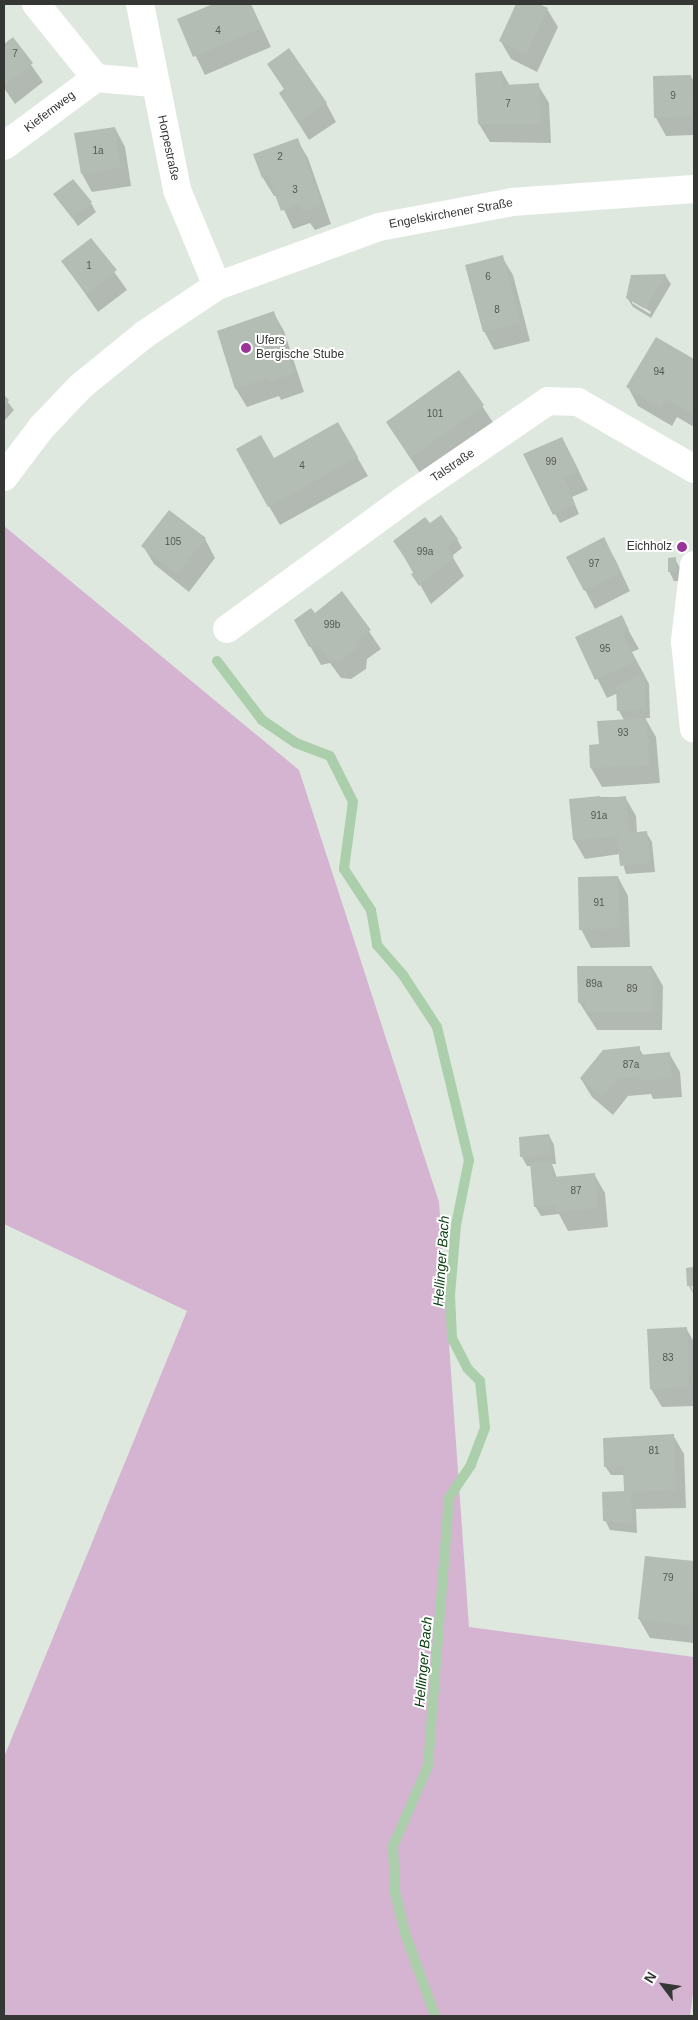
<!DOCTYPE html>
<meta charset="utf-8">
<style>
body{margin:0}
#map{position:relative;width:698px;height:2020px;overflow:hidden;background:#dfe8df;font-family:Helvetica,sans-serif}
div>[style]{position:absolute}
.green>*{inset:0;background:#d4b4d1}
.shadow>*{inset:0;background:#0003}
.stream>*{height:10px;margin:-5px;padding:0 5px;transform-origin:5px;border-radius:5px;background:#abcfab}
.building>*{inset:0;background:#b4bdb4}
.minor>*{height:28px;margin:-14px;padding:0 14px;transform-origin:14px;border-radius:14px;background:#fff}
.dots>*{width:14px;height:14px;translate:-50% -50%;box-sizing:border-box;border:2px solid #fff;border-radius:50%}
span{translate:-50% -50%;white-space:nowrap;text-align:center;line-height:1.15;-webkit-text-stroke:4px #fff;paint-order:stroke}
.number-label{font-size:10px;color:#545854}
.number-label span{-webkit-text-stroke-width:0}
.street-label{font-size:12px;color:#343734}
.poi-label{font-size:12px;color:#343734}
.left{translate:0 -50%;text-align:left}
.right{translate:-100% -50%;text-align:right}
.water-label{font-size:14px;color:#0c4012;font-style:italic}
.frame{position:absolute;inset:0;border:5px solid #343734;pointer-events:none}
.north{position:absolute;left:638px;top:1960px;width:50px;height:50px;-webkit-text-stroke:4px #fff;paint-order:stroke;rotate:301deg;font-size:14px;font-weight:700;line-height:20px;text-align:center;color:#343734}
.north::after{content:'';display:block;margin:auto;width:18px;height:22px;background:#343734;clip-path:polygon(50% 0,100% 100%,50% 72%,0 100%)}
</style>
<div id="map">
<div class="green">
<i style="clip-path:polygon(4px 526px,299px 770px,439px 1202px,469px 1627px,694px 1657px,694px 1986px,690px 2016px,4px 2016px,4px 1757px,187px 1311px,4px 1224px)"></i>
</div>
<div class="shadow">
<i style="clip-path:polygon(217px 4px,251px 4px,271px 47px,205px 75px,178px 20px)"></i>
<i style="clip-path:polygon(518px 4px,537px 4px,547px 9px,558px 27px,537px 72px,511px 59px,500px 40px)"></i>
<i style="clip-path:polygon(13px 39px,43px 82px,15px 104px,4px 88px,4px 46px)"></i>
<i style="clip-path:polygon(269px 64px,326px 103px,336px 122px,309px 140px,280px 94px,285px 91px)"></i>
<i style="clip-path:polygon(502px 72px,510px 86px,538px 85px,549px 103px,551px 143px,490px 142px,479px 124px)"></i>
<i style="clip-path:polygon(691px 76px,694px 82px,694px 135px,666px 136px,656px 118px)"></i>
<i style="clip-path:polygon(115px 128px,125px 147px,131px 186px,92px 192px,82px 174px)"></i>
<i style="clip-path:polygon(297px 140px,308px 158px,331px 224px,315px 230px,310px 223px,293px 229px,277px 195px,274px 196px,263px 178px)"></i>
<i style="clip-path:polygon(55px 194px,91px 203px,96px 212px,78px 226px)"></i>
<i style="clip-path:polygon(91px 239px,127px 290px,98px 312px,63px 262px)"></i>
<i style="clip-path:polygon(502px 257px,513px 275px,530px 341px,494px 350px,484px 331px)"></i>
<i style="clip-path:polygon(evenodd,665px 275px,671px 284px,651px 318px,633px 307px,627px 298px,632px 277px,665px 275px,632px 300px,651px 312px,650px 314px,632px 303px,632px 300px)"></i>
<i style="clip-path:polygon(273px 312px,284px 331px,304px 392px,281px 400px,279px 396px,247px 407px,236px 389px,218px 332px)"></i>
<i style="clip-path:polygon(656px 338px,694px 361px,694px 427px,677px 417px,672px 426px,638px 406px,628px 387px)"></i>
<i style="clip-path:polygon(459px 371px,494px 424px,422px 476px,387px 423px)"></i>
<i style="clip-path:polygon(4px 397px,14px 410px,5px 420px,4px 418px)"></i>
<i style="clip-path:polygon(338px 424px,368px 476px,280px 525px,250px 474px)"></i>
<i style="clip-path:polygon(572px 457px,588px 490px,572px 497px,579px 514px,560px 523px,541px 488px)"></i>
<i style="clip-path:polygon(430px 525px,457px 539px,462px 548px,452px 556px,464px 576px,431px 604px,395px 541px)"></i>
<i style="clip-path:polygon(205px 539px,215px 558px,189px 592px,154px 564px,143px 546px)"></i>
<i style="clip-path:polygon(614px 557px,630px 591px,595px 609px,585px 590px)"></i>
<i style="clip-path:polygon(675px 559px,680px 568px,680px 581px,674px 581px,669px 571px)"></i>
<i style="clip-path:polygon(342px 592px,381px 649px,367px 659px,366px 669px,351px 679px,341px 678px,330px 663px,321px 665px,295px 620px,315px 615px)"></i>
<i style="clip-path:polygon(621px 617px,639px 649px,632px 652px,649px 684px,650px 718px,645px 718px,656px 737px,660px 783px,602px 787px,591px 768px,590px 746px,600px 745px,624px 720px,619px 711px,618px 693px,607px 698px,577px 638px)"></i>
<i style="clip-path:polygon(599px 797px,625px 797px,636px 816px,637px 833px,646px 832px,652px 842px,655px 872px,626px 874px,620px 854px,585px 859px,574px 840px,570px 800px)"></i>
<i style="clip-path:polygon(618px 877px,628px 896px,630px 947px,591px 948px,581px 929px)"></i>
<i style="clip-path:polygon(652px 967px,663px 986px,662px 1030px,597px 1030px,579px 1002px)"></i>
<i style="clip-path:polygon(639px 1048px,643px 1055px,669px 1053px,680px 1072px,682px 1097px,653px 1099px,651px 1094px,628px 1096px,613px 1115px,592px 1097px,581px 1079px)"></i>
<i style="clip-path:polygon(549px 1135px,554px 1145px,556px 1164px,552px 1164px,557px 1178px,594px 1174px,605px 1193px,608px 1227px,568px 1231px,559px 1214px,541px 1216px,535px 1206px,532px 1166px,527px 1166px,522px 1157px,520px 1138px)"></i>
<i style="clip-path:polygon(687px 1269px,694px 1270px,694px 1284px,691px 1285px,694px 1295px,689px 1286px)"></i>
<i style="clip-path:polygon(686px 1328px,694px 1342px,694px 1406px,662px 1407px,651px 1389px)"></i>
<i style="clip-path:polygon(673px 1435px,684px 1454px,686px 1508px,636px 1509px,637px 1533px,610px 1530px,605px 1520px,626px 1492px,625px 1475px,611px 1475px,605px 1466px)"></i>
<i style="clip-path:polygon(646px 1557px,694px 1563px,694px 1643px,650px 1638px,639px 1619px)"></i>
</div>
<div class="stream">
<i style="left:217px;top:661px;width:74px;rotate:52.7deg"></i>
<i style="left:262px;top:720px;width:41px;rotate:34.1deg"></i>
<i style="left:296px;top:743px;width:36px;rotate:21deg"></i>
<i style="left:330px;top:756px;width:51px;rotate:63.4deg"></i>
<i style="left:353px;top:802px;width:68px;rotate:97.7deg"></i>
<i style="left:344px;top:869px;width:49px;rotate:56.6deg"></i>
<i style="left:371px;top:910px;width:36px;rotate:80deg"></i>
<i style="left:377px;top:945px;width:40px;rotate:49deg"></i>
<i style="left:403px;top:975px;width:62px;rotate:56.8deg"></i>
<i style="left:437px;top:1027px;width:137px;rotate:76.5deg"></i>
<i style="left:469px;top:1160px;width:66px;rotate:101.3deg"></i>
<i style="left:456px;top:1225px;width:70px;rotate:94.9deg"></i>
<i style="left:450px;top:1295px;width:43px;rotate:87.3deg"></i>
<i style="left:452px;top:1338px;width:34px;rotate:63deg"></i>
<i style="left:467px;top:1368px;width:18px;rotate:45deg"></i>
<i style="left:480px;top:1381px;width:47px;rotate:83.9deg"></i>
<i style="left:485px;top:1428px;width:40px;rotate:111deg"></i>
<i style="left:471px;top:1465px;width:40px;rotate:124deg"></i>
<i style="left:449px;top:1498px;width:269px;rotate:94.5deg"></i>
<i style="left:428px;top:1766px;width:87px;rotate:113.6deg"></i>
<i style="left:393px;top:1846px;width:46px;rotate:87.5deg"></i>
<i style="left:395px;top:1892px;width:42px;rotate:76.3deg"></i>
<i style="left:405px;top:1933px;width:88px;rotate:70.1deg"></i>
</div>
<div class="building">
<i style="clip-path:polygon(213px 4px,250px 4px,261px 28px,193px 57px,177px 19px)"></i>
<i style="clip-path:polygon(516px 4px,539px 4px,548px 8px,526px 54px,499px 41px)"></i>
<i style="clip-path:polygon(13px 37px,33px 63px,4px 86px,4px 44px)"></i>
<i style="clip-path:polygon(289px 48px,327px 103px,298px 122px,279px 93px,284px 89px,267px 64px)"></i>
<i style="clip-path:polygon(502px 71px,503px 85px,539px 83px,541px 124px,478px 124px,475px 73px)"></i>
<i style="clip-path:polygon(691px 75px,693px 116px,654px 118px,653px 76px)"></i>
<i style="clip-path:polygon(115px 127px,121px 168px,81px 174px,74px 133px)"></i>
<i style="clip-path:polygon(298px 138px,322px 205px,303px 212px,300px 204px,281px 211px,268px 176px,262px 178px,253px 154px)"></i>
<i style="clip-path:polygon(73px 179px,92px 202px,72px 218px,53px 194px)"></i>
<i style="clip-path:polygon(91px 238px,117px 270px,86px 294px,61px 261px)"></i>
<i style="clip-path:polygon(503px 255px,520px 322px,483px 332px,465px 265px)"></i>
<i style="clip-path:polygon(666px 274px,645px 309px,626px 298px,631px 275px)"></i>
<i style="clip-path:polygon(274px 311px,294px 373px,270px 382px,268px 378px,235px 389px,217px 331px)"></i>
<i style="clip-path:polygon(656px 337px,694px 359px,694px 415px,667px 399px,661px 408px,626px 387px)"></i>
<i style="clip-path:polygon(459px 370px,484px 405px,411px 458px,386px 422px)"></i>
<i style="clip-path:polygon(4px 395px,9px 400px,4px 407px)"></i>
<i style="clip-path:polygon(338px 422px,358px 457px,268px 507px,236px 449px,261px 435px,274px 458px)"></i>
<i style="clip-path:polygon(562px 437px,579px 471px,564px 478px,575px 504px,553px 515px,523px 454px)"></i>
<i style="clip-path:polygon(169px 510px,206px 538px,177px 574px,141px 546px)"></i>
<i style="clip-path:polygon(441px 515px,458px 539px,447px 547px,454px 557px,419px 586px,411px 574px,415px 572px,393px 541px,425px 517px,430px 523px)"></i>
<i style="clip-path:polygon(604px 537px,621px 572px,584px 591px,566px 557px)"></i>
<i style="clip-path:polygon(676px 557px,676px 572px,668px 572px,668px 558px)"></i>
<i style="clip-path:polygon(342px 591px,371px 630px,357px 640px,355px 650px,340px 661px,329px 660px,319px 645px,309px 647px,294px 620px,311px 608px,315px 613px)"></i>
<i style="clip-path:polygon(622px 615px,629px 630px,622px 633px,636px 661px,595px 680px,575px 637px)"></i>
<i style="clip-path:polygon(644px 673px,646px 709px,617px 711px,616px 686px)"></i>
<i style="clip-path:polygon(646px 718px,650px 765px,590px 768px,589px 745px,599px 744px,597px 721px)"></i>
<i style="clip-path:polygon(600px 796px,600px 799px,626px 796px,629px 833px,647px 831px,650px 863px,620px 866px,617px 836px,573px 840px,569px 799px)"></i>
<i style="clip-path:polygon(618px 876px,620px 928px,579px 930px,578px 877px)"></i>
<i style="clip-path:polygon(577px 966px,652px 966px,652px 1012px,585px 1012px,585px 1002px,578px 1003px)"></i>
<i style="clip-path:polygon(640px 1046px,640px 1055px,670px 1052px,672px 1078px,641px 1081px,641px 1076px,618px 1078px,602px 1097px,580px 1078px,603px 1050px)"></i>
<i style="clip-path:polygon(549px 1134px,551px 1155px,520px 1157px,519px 1137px)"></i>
<i style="clip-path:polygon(551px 1161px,553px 1177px,595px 1173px,598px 1208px,556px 1212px,555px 1205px,534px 1207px,530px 1163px)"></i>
<i style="clip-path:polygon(694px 1267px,694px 1286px,687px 1286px,686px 1268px)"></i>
<i style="clip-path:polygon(687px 1327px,689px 1387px,650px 1389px,647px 1329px)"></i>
<i style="clip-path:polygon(674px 1434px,676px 1490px,631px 1492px,632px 1524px,603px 1521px,602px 1492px,624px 1491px,623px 1466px,604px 1467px,603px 1438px)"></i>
<i style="clip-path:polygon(645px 1556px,694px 1561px,690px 1626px,638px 1619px)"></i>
</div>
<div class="minor">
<i style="left:36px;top:4px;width:95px;rotate:51deg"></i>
<i style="left:96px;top:78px;width:57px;rotate:5deg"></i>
<i style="left:140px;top:4px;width:190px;rotate:78.7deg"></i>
<i style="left:177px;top:190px;width:104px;rotate:67.4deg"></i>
<i style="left:4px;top:146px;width:114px;rotate:-36.5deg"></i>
<i style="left:4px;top:477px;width:61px;rotate:-52.9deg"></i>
<i style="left:41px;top:428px;width:58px;rotate:-46.4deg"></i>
<i style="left:81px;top:386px;width:82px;rotate:-39.1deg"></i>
<i style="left:145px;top:334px;width:87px;rotate:-33.7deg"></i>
<i style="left:217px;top:286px;width:172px;rotate:-20deg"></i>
<i style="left:379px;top:227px;width:135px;rotate:-10.6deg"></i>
<i style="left:512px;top:202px;width:182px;rotate:-4.1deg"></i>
<i style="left:694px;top:565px;width:77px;rotate:96.8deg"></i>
<i style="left:685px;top:641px;width:88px;rotate:84.2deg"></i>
<i style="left:227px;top:629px;width:220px;rotate:-36.1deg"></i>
<i style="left:405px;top:499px;width:173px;rotate:-34.4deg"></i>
<i style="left:548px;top:401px;width:30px;rotate:2deg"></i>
<i style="left:578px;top:402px;width:134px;rotate:30deg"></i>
</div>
<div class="dots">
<i style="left:246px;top:348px;background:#9a3497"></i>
<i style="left:682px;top:547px;background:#9a3497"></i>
</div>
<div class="number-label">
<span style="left:218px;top:31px">4</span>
<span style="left:15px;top:54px">7</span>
<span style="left:673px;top:96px">9</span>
<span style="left:508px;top:104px">7</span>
<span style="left:98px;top:151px">1a</span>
<span style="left:280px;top:157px">2</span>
<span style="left:295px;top:190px">3</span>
<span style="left:89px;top:266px">1</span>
<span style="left:488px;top:277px">6</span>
<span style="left:497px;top:310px">8</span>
<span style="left:659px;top:372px">94</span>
<span style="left:435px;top:414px">101</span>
<span style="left:551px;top:462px">99</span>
<span style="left:302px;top:466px">4</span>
<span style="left:173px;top:542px">105</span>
<span style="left:425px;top:552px">99a</span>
<span style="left:594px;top:564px">97</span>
<span style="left:332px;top:625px">99b</span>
<span style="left:605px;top:649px">95</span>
<span style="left:623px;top:733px">93</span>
<span style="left:599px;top:816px">91a</span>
<span style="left:599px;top:903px">91</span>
<span style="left:594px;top:984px">89a</span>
<span style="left:632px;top:989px">89</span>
<span style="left:631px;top:1065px">87a</span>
<span style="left:576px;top:1191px">87</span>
<span style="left:668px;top:1358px">83</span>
<span style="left:654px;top:1451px">81</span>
<span style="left:668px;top:1578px">79</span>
</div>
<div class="street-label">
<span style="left:50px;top:112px;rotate:-37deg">Kiefernweg</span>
<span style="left:168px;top:148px;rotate:78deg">Horpestraße</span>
<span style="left:451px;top:214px;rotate:-10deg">Engelskirchener Straße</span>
<span style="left:453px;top:466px;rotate:-34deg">Talstraße</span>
</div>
<div class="poi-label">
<span class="left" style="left:256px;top:348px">Ufers<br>Bergische Stube</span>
<span class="right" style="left:672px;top:547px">Eichholz</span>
</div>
<div class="water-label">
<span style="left:441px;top:1261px;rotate:-86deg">Hellinger Bach</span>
<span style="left:423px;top:1662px;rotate:-85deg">Hellinger Bach</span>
</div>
<div class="frame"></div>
<div class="north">N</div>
</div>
